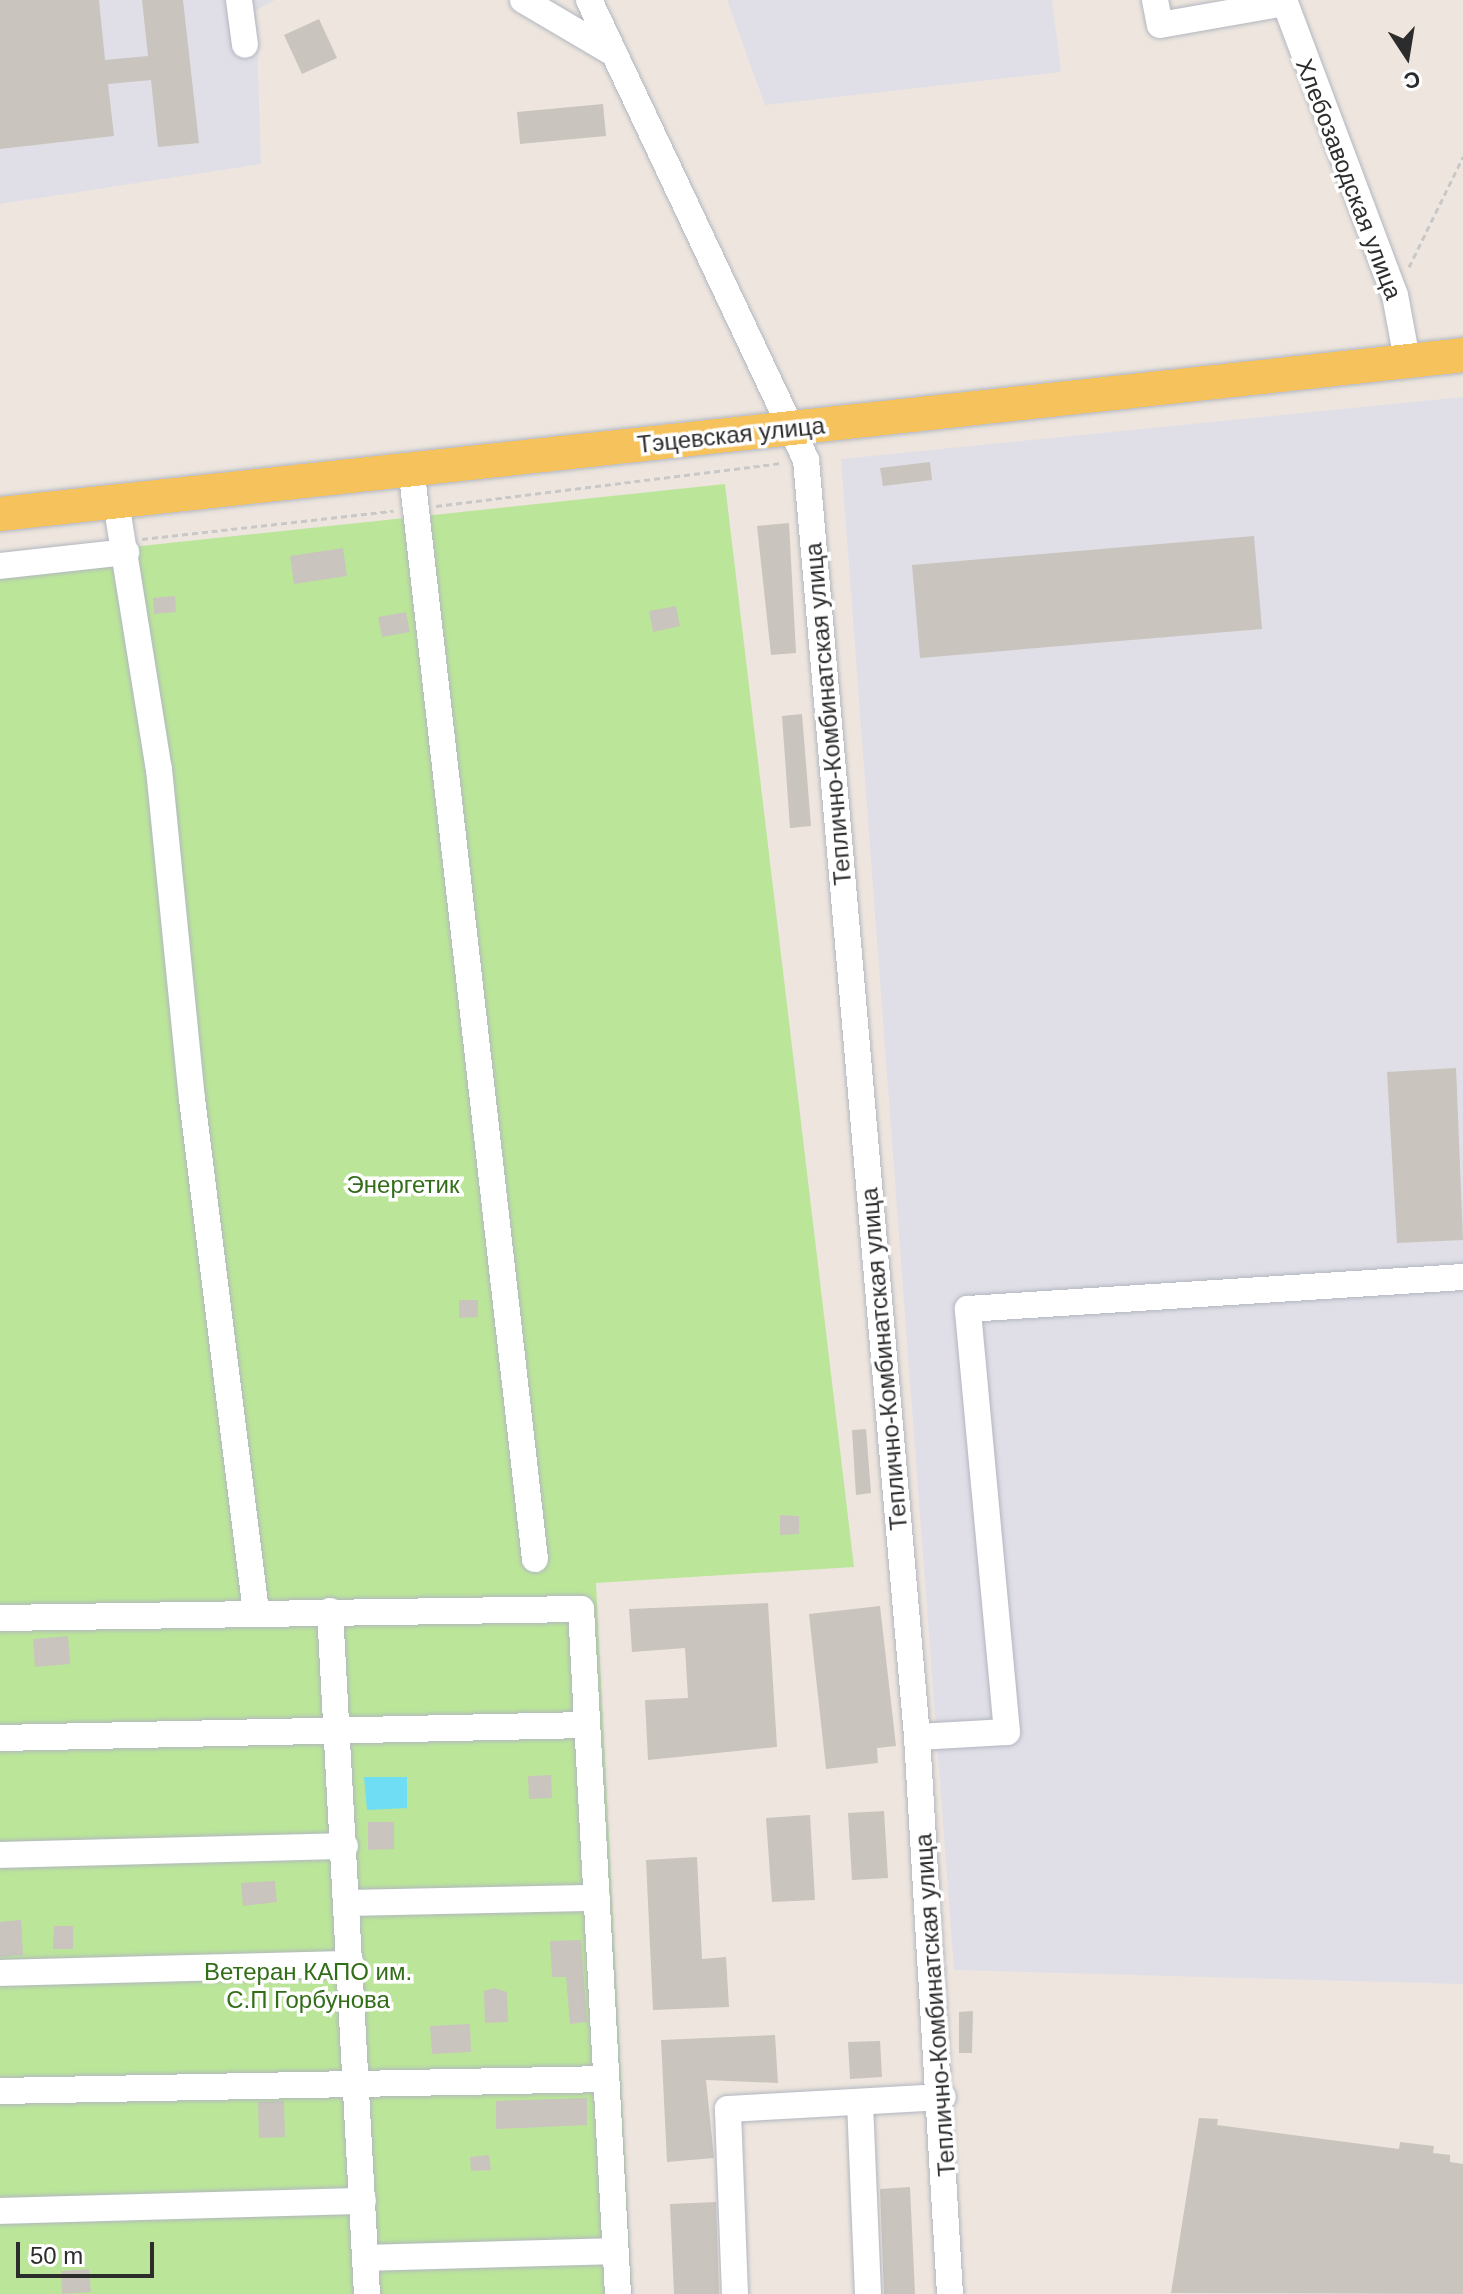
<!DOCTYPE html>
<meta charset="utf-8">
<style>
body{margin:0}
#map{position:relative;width:1463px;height:2294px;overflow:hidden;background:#eee6de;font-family:Arial,sans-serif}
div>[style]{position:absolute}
.industrial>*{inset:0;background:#e0dfe7}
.green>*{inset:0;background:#bbe699}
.water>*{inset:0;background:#6fddf3}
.building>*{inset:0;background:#c9c4bd}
.path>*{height:3px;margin-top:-1.5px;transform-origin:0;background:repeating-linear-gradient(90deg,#c8c8c8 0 6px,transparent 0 10px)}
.roads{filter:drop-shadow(0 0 2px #b2b6c0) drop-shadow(0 0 2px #b2b6c0)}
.minor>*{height:26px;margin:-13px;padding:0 13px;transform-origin:13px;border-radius:13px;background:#fff}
.major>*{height:34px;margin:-17px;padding:0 17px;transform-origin:17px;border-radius:17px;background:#f6c25c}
span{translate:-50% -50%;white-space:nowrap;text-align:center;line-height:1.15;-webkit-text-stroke:7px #fff;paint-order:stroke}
.street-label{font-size:24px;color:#2c2c2c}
.park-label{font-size:24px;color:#326d18}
.north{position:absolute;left:1367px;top:16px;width:80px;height:80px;-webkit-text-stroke:6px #fff;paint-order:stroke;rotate:168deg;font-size:22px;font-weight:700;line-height:32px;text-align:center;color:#2c2c2c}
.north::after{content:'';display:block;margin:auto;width:28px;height:36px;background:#2c2c2c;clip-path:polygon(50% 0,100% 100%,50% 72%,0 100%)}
.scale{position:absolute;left:16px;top:2242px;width:138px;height:36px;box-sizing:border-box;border:4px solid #2c2c2c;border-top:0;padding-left:10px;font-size:24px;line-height:28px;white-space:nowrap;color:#2c2c2c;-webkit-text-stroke:6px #fff;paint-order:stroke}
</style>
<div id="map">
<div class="industrial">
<i style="clip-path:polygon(0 0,275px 0,256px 10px,261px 164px,0 204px)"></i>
<i style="clip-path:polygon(727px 0,1052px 0,1061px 72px,765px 105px)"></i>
<i style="clip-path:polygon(1463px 397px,1463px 1984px,954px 1970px,841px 459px)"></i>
</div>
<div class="green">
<i style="clip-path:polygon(725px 484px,854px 1567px,596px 1583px,632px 2294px,0 2294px,0 561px)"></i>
</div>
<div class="water">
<i style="clip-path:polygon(364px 1777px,407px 1777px,407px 1808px,367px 1810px)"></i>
</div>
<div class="building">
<i style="clip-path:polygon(0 0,99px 0,105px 60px,148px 56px,142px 0,183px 0,199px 143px,158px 147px,151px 80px,108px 84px,114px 136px,0 149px)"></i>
<i style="clip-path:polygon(319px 19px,337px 58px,302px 74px,284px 35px)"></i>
<i style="clip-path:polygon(603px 104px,606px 136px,520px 144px,517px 112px)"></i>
<i style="clip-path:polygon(930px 462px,932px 480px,883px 486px,880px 468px)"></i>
<i style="clip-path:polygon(789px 523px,796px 653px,771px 655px,757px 526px)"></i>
<i style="clip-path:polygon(1254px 536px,1262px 629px,920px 658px,912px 565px)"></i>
<i style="clip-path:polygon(343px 548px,347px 576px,294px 584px,290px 556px)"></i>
<i style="clip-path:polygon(175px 596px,176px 612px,154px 614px,153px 598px)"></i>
<i style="clip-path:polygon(676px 606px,680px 626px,653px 632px,649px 611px)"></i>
<i style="clip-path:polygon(406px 612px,410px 632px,382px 637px,378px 617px)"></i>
<i style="clip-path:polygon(802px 714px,811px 826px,790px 828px,782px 716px)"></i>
<i style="clip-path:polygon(1456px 1068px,1463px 1240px,1397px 1243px,1387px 1072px)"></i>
<i style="clip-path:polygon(459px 1300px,478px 1300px,478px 1317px,459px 1318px)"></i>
<i style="clip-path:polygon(866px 1429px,871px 1493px,856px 1495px,852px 1430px)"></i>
<i style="clip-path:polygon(780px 1515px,799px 1516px,799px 1534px,780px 1535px)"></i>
<i style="clip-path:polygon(768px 1603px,777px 1747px,648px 1760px,645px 1700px,688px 1698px,685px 1648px,632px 1652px,629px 1609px)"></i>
<i style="clip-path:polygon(880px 1606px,896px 1746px,877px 1748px,878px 1763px,826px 1769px,809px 1614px)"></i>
<i style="clip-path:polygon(68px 1636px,70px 1664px,35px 1667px,33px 1639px)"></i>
<i style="clip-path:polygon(551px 1775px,552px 1798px,529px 1799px,528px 1776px)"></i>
<i style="clip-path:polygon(884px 1811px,888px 1878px,852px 1880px,848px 1813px)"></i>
<i style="clip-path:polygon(810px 1815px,815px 1900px,772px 1902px,766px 1818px)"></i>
<i style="clip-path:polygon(368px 1822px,394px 1822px,394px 1849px,368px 1850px)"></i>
<i style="clip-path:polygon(697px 1857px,702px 1959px,726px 1957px,729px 2007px,653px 2010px,646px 1860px)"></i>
<i style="clip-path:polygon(275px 1881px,277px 1902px,243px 1906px,241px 1883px)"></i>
<i style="clip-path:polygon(21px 1920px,23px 1955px,0 1957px,0 1922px)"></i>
<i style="clip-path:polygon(54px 1926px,73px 1926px,73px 1949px,53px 1949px)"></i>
<i style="clip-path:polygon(581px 1940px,587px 2022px,570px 2024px,566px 1977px,552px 1977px,550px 1941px)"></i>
<i style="clip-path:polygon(494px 1988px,507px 1992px,508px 2022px,485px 2023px,484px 1991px)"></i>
<i style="clip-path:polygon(973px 2011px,972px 2053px,959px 2053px,959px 2012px)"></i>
<i style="clip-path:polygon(470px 2024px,471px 2052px,432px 2054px,430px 2026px)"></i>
<i style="clip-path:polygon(775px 2035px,778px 2083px,706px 2080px,714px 2158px,667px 2162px,661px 2040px)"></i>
<i style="clip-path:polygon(880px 2041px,882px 2077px,850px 2079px,848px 2042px)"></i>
<i style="clip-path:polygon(587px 2098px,587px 2125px,496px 2129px,496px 2101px)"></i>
<i style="clip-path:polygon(284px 2101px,285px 2137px,259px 2138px,258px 2102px)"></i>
<i style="clip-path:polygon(1199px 2118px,1218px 2119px,1217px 2125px,1399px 2149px,1400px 2142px,1434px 2146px,1433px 2153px,1450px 2155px,1450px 2162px,1463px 2164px,1463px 2294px,1171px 2293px)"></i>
<i style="clip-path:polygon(489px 2155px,491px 2170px,471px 2171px,470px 2157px)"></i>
<i style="clip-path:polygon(910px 2187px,915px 2294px,884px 2294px,880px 2189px)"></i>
<i style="clip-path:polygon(716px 2202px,719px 2294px,674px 2294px,670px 2204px)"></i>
<i style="clip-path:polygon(89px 2269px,91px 2292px,62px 2294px,61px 2271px)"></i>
</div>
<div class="path">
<i style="left:1409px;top:267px;width:123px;rotate:-63.9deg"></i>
<i style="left:436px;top:506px;width:349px;rotate:-7.1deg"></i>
<i style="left:142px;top:539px;width:253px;rotate:-6.4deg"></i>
</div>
<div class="roads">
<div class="minor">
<i style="left:239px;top:0;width:45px;rotate:82.4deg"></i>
<i style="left:523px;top:0;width:104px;rotate:30.5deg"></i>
<i style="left:589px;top:0;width:509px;rotate:64.74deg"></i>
<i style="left:806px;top:460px;width:1282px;rotate:85.03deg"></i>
<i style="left:917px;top:1737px;width:558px;rotate:86.61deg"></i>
<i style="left:1155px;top:0;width:25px;rotate:79deg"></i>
<i style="left:1160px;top:25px;width:127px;rotate:-10deg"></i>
<i style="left:1284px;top:0;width:315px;rotate:69.4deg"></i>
<i style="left:1395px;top:295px;width:66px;rotate:79.5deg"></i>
<i style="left:411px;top:466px;width:1100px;rotate:83.53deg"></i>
<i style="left:116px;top:502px;width:270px;rotate:80.9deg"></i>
<i style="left:159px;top:769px;width:332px;rotate:84.3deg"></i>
<i style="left:192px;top:1099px;width:517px;rotate:82.89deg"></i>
<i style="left:0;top:566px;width:127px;rotate:-6.3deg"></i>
<i style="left:330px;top:1611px;width:684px;rotate:86.9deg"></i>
<i style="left:0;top:1618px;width:581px;rotate:-0.89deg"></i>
<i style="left:581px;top:1609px;width:686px;rotate:86.91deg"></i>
<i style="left:917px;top:1737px;width:90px;rotate:-3.2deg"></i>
<i style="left:1007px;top:1732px;width:425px;rotate:-95.3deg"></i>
<i style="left:968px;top:1309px;width:496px;rotate:-3.7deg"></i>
<i style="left:0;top:1738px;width:587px;rotate:-1.27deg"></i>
<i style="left:0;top:1855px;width:345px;rotate:-1.5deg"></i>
<i style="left:348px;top:1903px;width:249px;rotate:-1.2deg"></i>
<i style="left:0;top:1973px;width:351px;rotate:-1.5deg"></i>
<i style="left:0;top:2091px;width:606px;rotate:-1.13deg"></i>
<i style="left:860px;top:2103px;width:191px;rotate:87.6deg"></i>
<i style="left:0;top:2211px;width:363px;rotate:-1.6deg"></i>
<i style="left:366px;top:2258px;width:249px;rotate:-1.6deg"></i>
<i style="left:735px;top:2294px;width:185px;rotate:-92.2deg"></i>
<i style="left:728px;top:2109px;width:215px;rotate:-3.2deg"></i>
</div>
<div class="major">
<i style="left:0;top:514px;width:1472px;rotate:-6.2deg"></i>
</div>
</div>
<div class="street-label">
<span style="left:1349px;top:179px;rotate:69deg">Хлебозаводская улица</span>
<span style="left:731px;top:435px;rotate:-6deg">Тэцевская улица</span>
<span style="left:828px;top:714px;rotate:-95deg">Теплично-Комбинатская улица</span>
<span style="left:884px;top:1359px;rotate:-95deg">Теплично-Комбинатская улица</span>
<span style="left:935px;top:2005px;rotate:-94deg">Теплично-Комбинатская улица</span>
</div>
<div class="park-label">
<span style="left:403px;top:1185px">Энергетик</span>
<span style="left:308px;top:1986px">Ветеран КАПО им.<br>С.П Горбунова</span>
</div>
<div class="north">С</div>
<div class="scale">50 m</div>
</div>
